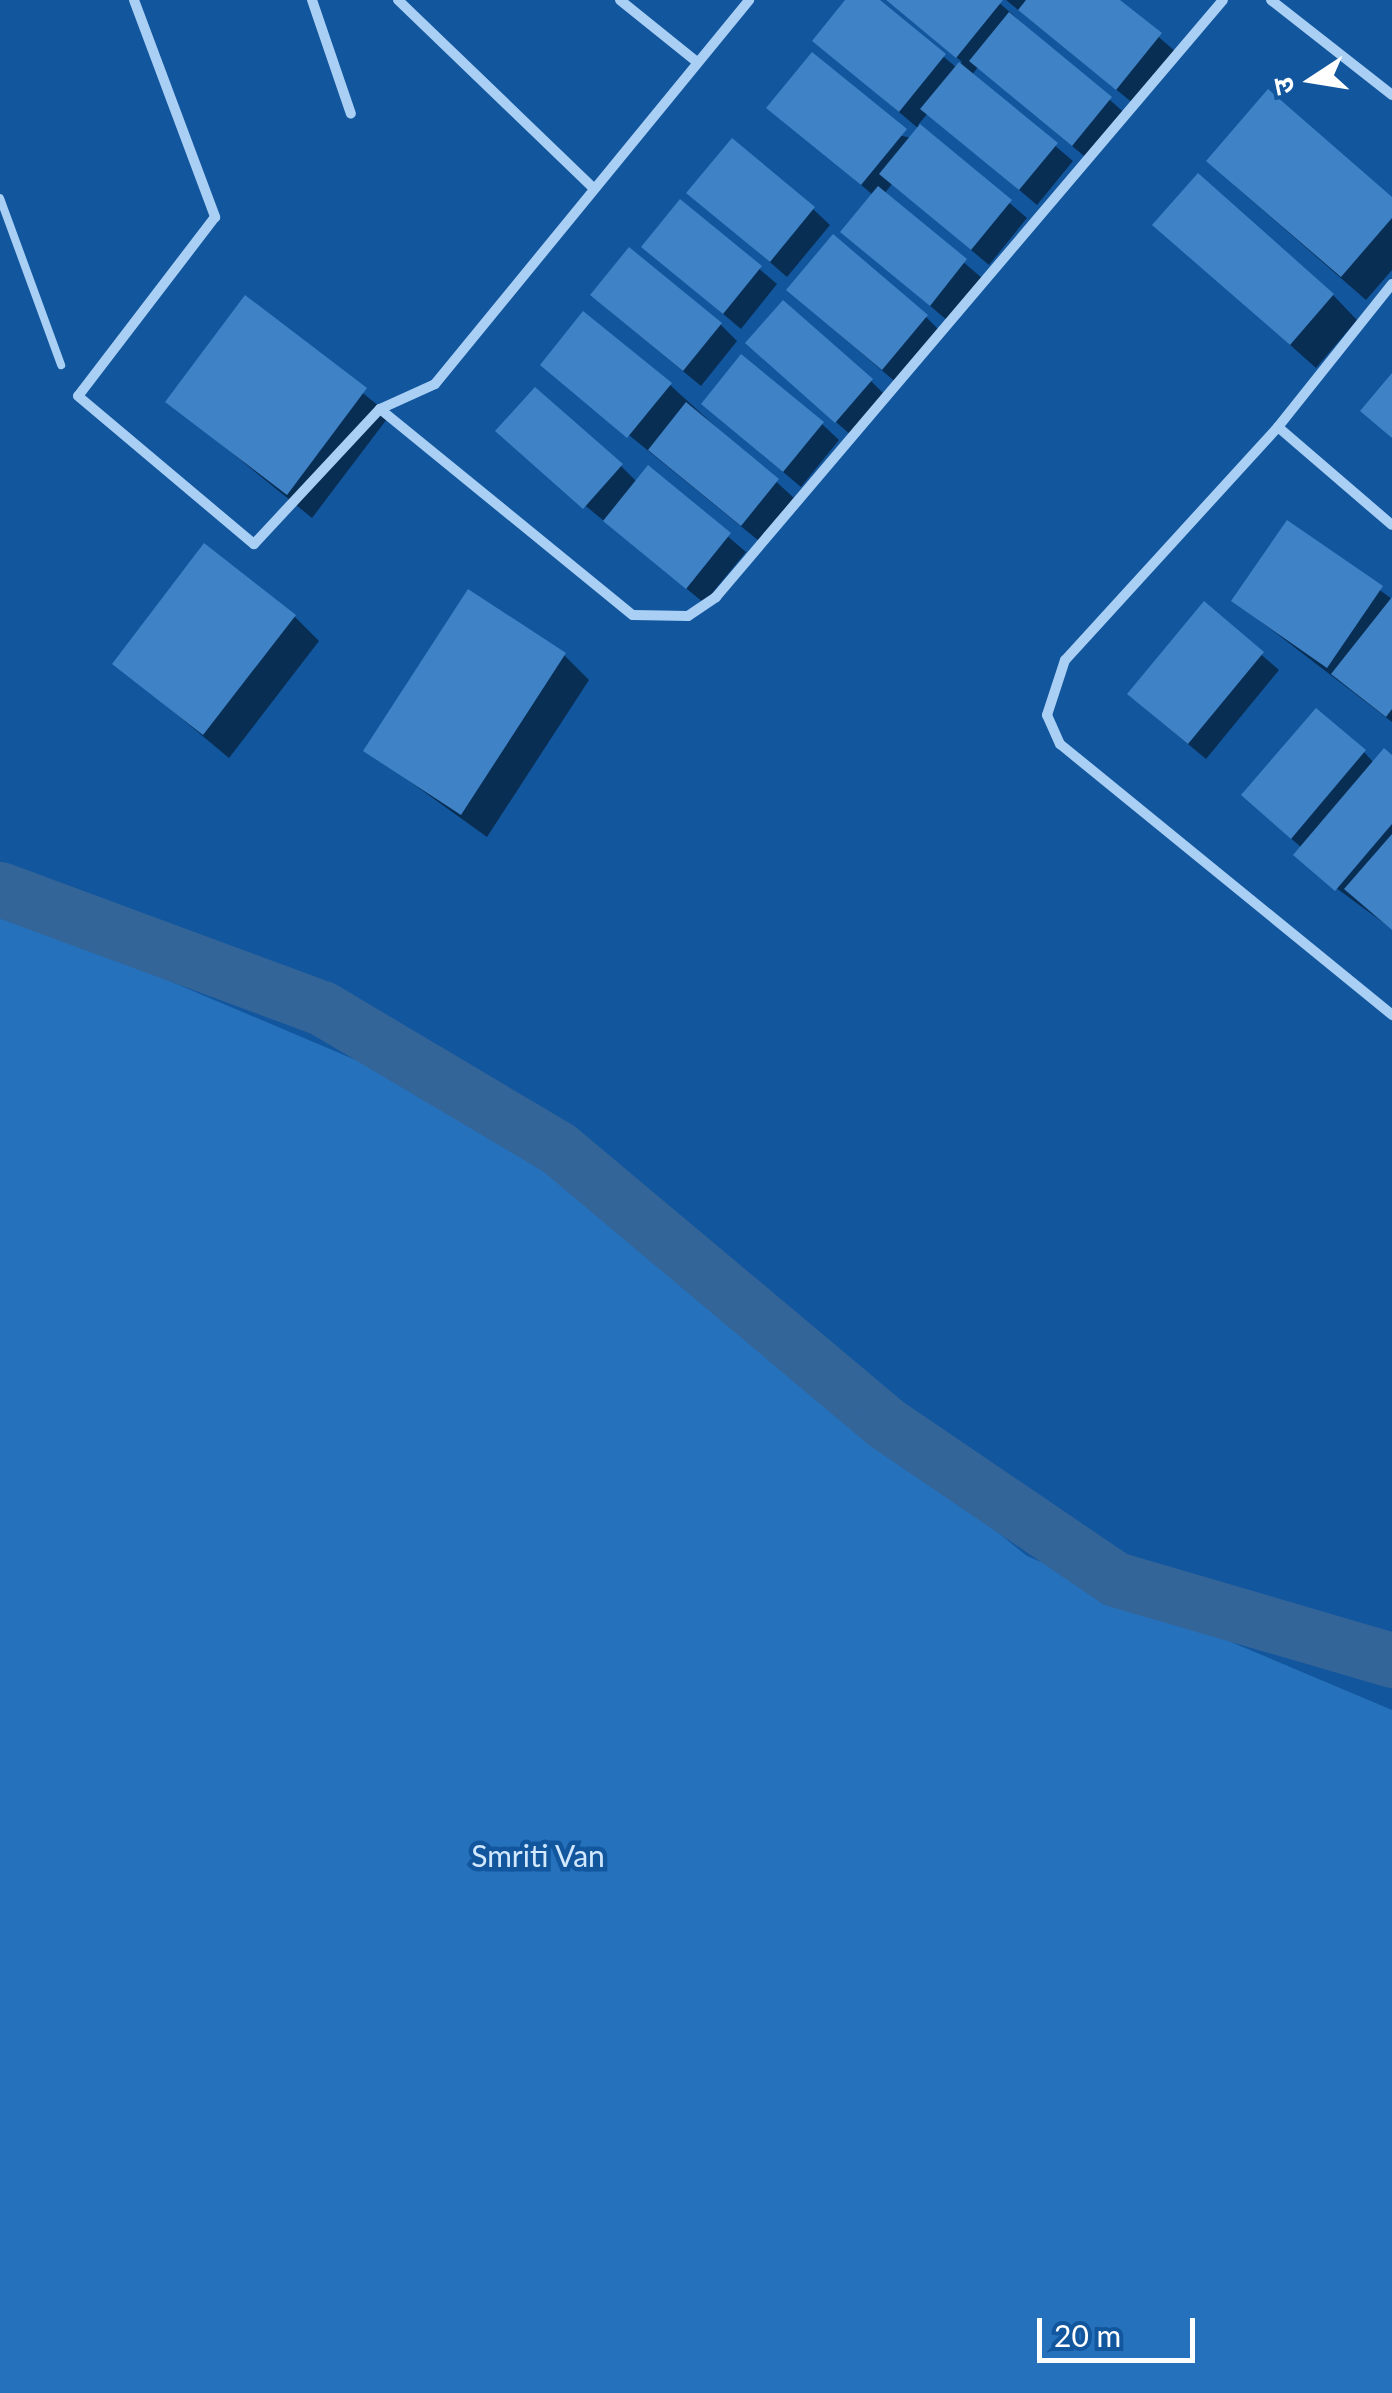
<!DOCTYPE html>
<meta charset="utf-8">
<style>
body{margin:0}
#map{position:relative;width:1392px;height:2393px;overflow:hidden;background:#12569e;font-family:Lato,"Noto Sans Devanagari",sans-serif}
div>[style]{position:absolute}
.green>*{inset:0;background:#2571bc}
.shadow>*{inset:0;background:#0007}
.canal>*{height:55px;margin:-27.5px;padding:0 27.5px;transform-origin:27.5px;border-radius:27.5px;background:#346599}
.building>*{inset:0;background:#3f82c6}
.lane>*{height:8px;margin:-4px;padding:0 4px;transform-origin:4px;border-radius:4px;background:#a9cff4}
.street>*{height:10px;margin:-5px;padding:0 5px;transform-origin:5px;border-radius:5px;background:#a9cff4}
span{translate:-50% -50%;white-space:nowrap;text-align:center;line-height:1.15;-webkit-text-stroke:9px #12569e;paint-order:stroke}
.park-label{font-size:30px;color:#d2e8fe}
.north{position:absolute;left:1262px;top:30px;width:100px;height:100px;-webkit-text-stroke:8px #12569e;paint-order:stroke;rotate:258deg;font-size:28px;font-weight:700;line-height:40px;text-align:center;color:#fff}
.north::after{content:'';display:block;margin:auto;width:35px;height:45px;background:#fff;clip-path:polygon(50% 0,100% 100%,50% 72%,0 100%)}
.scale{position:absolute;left:1037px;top:2318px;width:158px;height:45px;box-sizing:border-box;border:5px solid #fff;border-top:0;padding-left:12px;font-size:30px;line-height:35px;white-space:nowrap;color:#fff;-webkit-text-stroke:8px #12569e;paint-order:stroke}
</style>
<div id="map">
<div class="green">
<i style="clip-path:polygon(0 909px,471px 1109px,1027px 1556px,1392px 1710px,1392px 2393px,0 2393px)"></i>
</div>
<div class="shadow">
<i style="clip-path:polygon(848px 0,876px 0,957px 68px,962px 62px,886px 0,996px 0,1127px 115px,1090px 161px,978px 67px,972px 75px,1073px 161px,1037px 205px,928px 113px,918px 125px,1027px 218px,989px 265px,892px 184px,884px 194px,982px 278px,948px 321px,843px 232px,873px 195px,770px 108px,912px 138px,919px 129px,815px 41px)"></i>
<i style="clip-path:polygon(1006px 0,1116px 0,1176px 52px,1134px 104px)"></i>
<i style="clip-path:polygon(1234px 185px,1392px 201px,1392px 270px,1366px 300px)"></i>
<i style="clip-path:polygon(690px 193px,813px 209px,830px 225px,787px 277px)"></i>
<i style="clip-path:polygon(681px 202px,777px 284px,741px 329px,644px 247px)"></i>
<i style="clip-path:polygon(1156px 225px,1333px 295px,1357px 320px,1316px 368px)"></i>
<i style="clip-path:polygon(246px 299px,390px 415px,312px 518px,168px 401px)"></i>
<i style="clip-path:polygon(806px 306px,926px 317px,942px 333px,899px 385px)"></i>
<i style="clip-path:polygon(610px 311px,720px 324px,737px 341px,701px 386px)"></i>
<i style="clip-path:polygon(765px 359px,871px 381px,888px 398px,853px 437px)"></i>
<i style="clip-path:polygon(543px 365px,670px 385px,794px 498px,759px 541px)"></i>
<i style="clip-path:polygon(721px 420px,822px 424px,839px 440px,801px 487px)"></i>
<i style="clip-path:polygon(515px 448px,621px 466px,637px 482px,648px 468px,746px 552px,704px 603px)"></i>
<i style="clip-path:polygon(1288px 523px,1392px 599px,1392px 722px,1234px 601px)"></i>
<i style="clip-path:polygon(1204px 605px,1279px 670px,1206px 759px,1147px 710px)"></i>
<i style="clip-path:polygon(295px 617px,319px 641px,229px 758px,115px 663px)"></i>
<i style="clip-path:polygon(564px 655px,589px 680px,487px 837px,366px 750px)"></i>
<i style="clip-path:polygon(1364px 752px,1374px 763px,1392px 758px,1392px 929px,1313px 871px,1302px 848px,1261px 812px)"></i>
</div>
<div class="canal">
<i style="left:0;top:889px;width:343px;rotate:20.3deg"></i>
<i style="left:322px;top:1008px;width:274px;rotate:30.7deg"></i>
<i style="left:558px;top:1148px;width:426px;rotate:40deg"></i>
<i style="left:884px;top:1422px;width:279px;rotate:34.2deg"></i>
<i style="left:1115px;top:1579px;width:289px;rotate:16.3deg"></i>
</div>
<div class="building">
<i style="clip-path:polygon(845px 0,880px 0,946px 54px,899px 112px,812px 41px)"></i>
<i style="clip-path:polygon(886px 0,1003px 0,956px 58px)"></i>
<i style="clip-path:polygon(1026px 0,1120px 0,1162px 33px,1116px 90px,1018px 10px)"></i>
<i style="clip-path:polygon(1009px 12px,1112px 97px,1072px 146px,969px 61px)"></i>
<i style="clip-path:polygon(812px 52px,907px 129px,861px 185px,766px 108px)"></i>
<i style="clip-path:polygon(959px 62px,1058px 143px,1019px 190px,920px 109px)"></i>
<i style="clip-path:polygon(1268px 89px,1392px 197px,1392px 218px,1341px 277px,1206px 161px)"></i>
<i style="clip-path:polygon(920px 124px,1012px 200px,971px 250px,879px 174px)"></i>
<i style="clip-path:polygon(732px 138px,815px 207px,770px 262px,686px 193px)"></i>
<i style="clip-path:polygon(1198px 173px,1334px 294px,1290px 345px,1152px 225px)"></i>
<i style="clip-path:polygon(878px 186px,967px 259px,930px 306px,840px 232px)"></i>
<i style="clip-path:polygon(680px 199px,762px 266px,723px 314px,641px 247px)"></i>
<i style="clip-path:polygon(833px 234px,928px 315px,882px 370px,786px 290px)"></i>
<i style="clip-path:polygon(629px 247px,722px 323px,683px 371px,590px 295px)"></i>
<i style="clip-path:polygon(245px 295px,367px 388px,287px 495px,165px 402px)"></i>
<i style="clip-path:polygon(783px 300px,873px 379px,835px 423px,745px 343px)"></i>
<i style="clip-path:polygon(583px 311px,672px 383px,627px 438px,540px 365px)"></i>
<i style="clip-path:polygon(741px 354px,824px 422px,783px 472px,701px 404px)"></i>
<i style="clip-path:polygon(1392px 373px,1392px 438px,1360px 411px)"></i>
<i style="clip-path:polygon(535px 387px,623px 464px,583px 509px,495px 431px)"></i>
<i style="clip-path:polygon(686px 402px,779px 479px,741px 526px,648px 450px)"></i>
<i style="clip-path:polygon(648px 465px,731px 533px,686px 589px,603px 521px)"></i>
<i style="clip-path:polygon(1287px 520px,1383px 586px,1327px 668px,1231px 601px)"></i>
<i style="clip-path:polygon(204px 543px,296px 615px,203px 735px,112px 664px)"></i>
<i style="clip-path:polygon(468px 589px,566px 653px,461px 815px,363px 751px)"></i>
<i style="clip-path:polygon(1392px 597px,1392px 709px,1386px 717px,1331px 674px)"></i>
<i style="clip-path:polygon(1204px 601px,1264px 652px,1188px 744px,1127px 694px)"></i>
<i style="clip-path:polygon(1316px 708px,1366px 750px,1291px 839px,1241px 795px)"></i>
<i style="clip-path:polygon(1384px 748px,1392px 755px,1392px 824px,1335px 891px,1293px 855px)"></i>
<i style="clip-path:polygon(1392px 834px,1392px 930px,1344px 889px)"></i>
</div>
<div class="lane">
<i style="left:0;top:198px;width:178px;rotate:69.9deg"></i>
</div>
<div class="street">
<i style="left:134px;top:0;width:232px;rotate:69.5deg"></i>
<i style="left:215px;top:217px;width:225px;rotate:127.4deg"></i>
<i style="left:78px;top:396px;width:230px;rotate:40.1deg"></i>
<i style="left:254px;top:544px;width:185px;rotate:-47deg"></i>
<i style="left:380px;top:409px;width:60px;rotate:-24.4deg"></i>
<i style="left:435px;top:384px;width:496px;rotate:-50.7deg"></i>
<i style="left:312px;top:0;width:120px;rotate:71.1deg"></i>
<i style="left:398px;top:0;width:269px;rotate:43.9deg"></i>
<i style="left:620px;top:0;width:99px;rotate:38.8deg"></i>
<i style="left:1271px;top:0;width:154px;rotate:38.1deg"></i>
<i style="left:1392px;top:284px;width:183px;rotate:128.6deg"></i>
<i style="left:1278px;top:427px;width:316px;rotate:132.4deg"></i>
<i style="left:1065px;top:660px;width:58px;rotate:108.1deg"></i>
<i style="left:1047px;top:715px;width:32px;rotate:66deg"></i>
<i style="left:1060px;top:744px;width:429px;rotate:39.2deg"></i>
<i style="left:380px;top:409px;width:326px;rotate:39.2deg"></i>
<i style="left:633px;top:615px;width:55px;rotate:1deg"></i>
<i style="left:688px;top:616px;width:34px;rotate:-34deg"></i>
<i style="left:716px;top:597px;width:783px;rotate:-49.66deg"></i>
<i style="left:1278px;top:427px;width:150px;rotate:40.7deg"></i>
</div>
<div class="park-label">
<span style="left:538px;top:1855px">Smriti Van</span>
</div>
<div class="north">उ</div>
<div class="scale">20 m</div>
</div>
